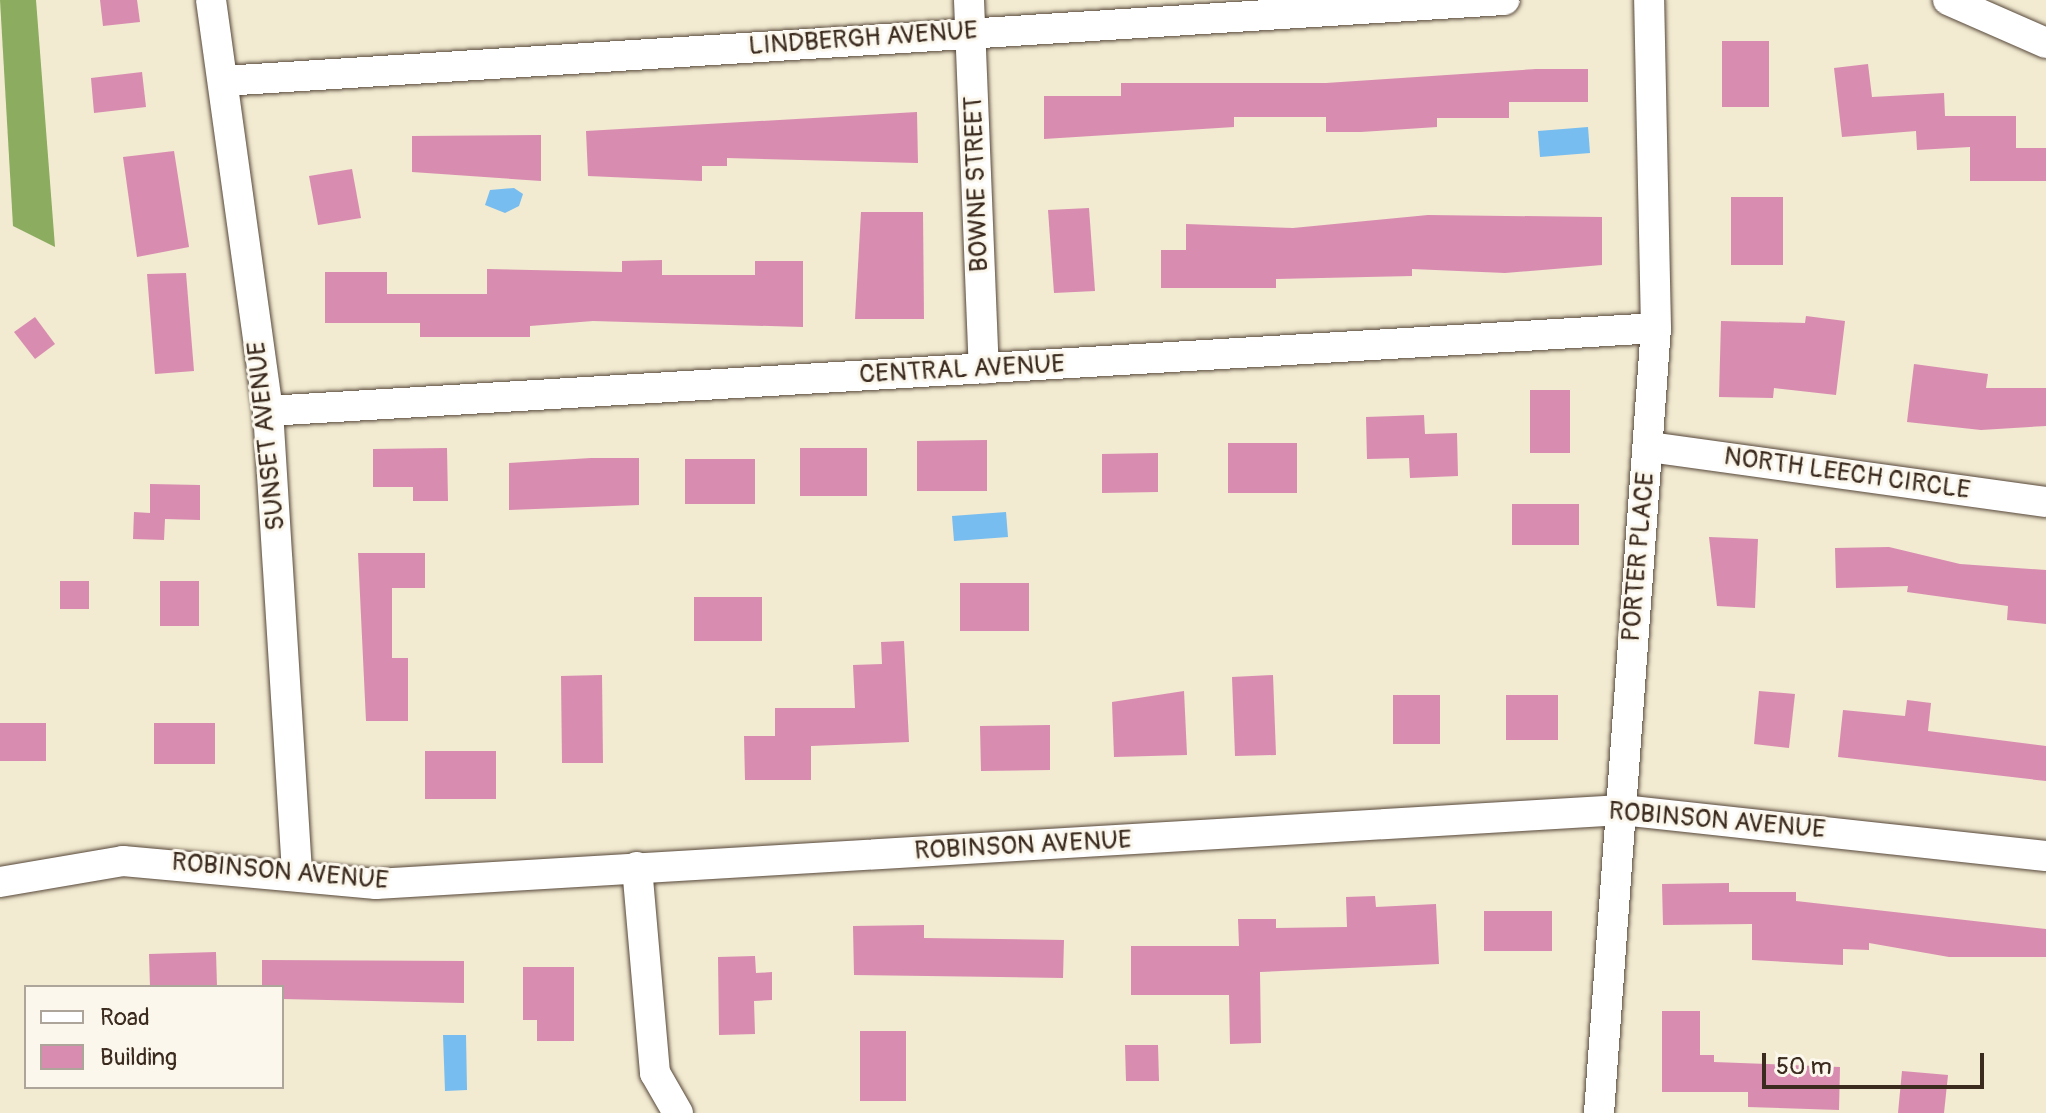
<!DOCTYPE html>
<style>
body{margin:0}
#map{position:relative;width:2046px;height:1113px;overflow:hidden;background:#f2ead1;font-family:Pangolin,sans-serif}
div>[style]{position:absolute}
.forest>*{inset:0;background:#8cac60}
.water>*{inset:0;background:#78bdef}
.building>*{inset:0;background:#d88cb0}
.roads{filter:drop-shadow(0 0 2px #564739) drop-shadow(0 0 2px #564739)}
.minor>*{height:30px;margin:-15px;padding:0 15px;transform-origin:15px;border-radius:15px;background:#fff}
span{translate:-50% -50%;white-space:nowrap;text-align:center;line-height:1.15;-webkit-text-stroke:6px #fbf7ec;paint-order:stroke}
.street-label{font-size:26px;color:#3b2a1e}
.legend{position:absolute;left:24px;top:985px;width:260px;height:104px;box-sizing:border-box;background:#fbf7ec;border:2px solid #aea59a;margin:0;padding:10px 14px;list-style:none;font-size:24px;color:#3b2a1e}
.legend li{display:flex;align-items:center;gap:16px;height:40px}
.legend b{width:40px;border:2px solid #aea59a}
.scale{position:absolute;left:1762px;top:1053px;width:222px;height:36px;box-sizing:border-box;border:4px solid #3b2a1e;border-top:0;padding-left:10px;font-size:24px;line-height:28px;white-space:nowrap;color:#3b2a1e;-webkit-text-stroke:6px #fbf7ec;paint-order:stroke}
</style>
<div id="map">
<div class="forest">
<i style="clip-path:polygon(0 0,36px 0,55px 247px,13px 226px)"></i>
</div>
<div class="water">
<i style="clip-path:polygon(1588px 127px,1590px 153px,1540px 157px,1538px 131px)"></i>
<i style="clip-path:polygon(514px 188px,523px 194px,519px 206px,505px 213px,485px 205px,490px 190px)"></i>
<i style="clip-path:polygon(1006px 512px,1008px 537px,954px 541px,952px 516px)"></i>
<i style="clip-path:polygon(443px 1035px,466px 1035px,467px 1090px,445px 1091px)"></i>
</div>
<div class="building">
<i style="clip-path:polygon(100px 0,137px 0,140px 22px,103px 26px)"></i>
<i style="clip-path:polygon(1722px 41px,1769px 41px,1769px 107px,1722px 107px)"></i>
<i style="clip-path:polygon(1868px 64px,1872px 97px,1944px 93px,1945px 116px,2016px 116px,2016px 148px,2046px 148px,2046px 181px,1970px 181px,1970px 147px,1917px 150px,1916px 131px,1842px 137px,1834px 68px)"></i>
<i style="clip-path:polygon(1536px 69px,1588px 69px,1588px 102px,1509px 102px,1509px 118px,1437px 118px,1437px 127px,1361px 132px,1326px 132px,1326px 117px,1234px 117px,1234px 127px,1044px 139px,1044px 96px,1121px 96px,1121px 83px,1326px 83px)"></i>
<i style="clip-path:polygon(142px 72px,146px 107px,94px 113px,91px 78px)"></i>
<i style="clip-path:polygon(917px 112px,918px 163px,727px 158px,727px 166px,702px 166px,702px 181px,588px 176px,586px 131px)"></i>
<i style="clip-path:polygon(541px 135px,541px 181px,412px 172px,412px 136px)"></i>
<i style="clip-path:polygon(174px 151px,189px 247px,137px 257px,123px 157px)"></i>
<i style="clip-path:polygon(352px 169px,361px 218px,318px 225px,309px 176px)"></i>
<i style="clip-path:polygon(1731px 197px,1783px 197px,1783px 265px,1731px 265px)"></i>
<i style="clip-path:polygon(1089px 208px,1095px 291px,1054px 293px,1048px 210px)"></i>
<i style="clip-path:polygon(861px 212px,923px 212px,924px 319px,855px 319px)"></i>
<i style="clip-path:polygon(1428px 215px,1602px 217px,1602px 265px,1505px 273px,1412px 269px,1412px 276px,1276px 279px,1276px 288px,1161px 288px,1161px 250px,1186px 250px,1186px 224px,1293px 228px)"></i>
<i style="clip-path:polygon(662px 260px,662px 275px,755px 275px,755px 261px,803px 261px,803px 327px,593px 321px,530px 326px,530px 337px,420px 337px,420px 323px,325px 323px,325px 272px,387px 272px,387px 294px,487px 294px,487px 269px,622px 272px,622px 261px)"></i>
<i style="clip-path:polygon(186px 273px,194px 371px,155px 374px,147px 274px)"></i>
<i style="clip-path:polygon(1806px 316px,1845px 321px,1836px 395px,1774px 388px,1773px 398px,1719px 397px,1721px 321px,1805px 323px)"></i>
<i style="clip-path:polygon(35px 317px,55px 344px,35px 359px,14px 332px)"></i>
<i style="clip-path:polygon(1914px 364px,1988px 374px,1986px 388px,2046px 388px,2046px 426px,1981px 430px,1907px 422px)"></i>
<i style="clip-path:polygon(1530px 390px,1570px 390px,1570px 453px,1530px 453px)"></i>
<i style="clip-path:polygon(1424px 415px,1425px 434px,1457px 433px,1458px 476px,1410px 478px,1409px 458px,1367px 459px,1366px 417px)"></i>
<i style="clip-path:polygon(987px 440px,987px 491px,917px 491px,917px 441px)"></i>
<i style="clip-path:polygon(1228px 443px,1297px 443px,1297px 493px,1228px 493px)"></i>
<i style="clip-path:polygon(447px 448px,448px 501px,413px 501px,413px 487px,373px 487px,373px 449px)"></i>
<i style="clip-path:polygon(800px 448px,867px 448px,867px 496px,800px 496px)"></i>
<i style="clip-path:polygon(1158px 453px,1158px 492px,1102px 493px,1102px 454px)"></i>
<i style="clip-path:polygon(591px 458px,639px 458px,639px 505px,509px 510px,509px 463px)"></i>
<i style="clip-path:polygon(685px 459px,755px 459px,755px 504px,685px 504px)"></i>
<i style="clip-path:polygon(150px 484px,200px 485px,200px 520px,165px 519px,164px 540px,133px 539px,134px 512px,150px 513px)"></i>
<i style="clip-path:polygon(1512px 504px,1579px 504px,1579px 545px,1512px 545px)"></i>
<i style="clip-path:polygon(1709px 537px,1758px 539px,1755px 608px,1717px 606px)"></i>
<i style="clip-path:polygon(1889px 547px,1960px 564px,2046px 570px,2046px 624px,2007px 620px,2008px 606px,1907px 592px,1908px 586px,1836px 588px,1835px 548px)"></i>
<i style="clip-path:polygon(358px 553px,425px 553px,425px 588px,392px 588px,392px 658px,408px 658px,408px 721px,366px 721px)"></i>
<i style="clip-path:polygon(60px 581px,89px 581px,89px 609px,60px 609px)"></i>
<i style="clip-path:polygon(160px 581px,199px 581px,199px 626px,160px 626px)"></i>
<i style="clip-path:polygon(960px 583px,1029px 583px,1029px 631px,960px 631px)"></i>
<i style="clip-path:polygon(694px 597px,762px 597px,762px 641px,694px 641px)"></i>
<i style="clip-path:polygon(904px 641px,909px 742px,811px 746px,811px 780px,745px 780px,744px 736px,775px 736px,775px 708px,855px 708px,853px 665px,882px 664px,881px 642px)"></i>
<i style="clip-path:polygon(602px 675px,603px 763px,562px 763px,561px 676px)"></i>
<i style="clip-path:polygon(1273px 675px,1276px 755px,1235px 756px,1232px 677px)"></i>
<i style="clip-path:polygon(1184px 691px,1187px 755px,1114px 757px,1112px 702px)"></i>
<i style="clip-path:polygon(1759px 691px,1795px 694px,1789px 748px,1754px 744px)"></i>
<i style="clip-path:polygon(1393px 695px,1440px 695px,1440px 744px,1393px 744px)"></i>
<i style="clip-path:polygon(1506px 695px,1558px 695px,1558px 740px,1506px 740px)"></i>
<i style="clip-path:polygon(1907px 700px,1931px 703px,1928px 731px,2046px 746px,2046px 781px,1838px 757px,1843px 710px,1905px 716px)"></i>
<i style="clip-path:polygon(0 723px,46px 723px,46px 761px,0 761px)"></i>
<i style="clip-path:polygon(154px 723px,215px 723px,215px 764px,154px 764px)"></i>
<i style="clip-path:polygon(1050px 725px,1050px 770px,981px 771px,980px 726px)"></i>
<i style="clip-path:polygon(425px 751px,496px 751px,496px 799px,425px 799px)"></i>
<i style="clip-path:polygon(1729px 883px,1729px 892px,1796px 892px,1796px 901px,2046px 929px,2046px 957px,1949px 957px,1869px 943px,1869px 950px,1843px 949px,1843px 965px,1752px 960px,1752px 924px,1663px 925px,1662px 884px)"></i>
<i style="clip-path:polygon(1375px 896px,1376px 907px,1436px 904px,1439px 964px,1260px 972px,1261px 1043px,1230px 1044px,1229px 995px,1131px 995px,1131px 946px,1239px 946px,1238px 919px,1276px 919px,1276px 928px,1347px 927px,1346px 897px)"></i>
<i style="clip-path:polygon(1484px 911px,1552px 911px,1552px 951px,1484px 951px)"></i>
<i style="clip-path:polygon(924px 925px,924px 938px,1064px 940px,1063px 978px,854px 975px,853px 926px)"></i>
<i style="clip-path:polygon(216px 952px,217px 987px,150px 987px,149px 954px)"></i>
<i style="clip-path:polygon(755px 956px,756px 973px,772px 972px,772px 1000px,754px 1001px,755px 1034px,719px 1035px,718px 957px)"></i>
<i style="clip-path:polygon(262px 960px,464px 961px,464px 1003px,282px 999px,282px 987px,262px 987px)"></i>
<i style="clip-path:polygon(523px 967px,574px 967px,574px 1041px,537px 1041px,537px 1020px,523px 1020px)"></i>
<i style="clip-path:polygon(1662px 1011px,1700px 1011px,1700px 1055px,1714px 1055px,1714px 1062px,1840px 1067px,1839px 1110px,1748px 1107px,1748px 1092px,1662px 1092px)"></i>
<i style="clip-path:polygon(860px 1031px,906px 1031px,906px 1101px,860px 1101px)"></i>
<i style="clip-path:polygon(1125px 1045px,1158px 1045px,1159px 1081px,1126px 1081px)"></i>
<i style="clip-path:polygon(1902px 1071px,1948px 1075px,1944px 1113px,1898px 1113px)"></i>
</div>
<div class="roads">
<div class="minor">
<i style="left:211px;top:0;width:415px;rotate:82.1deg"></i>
<i style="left:268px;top:411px;width:464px;rotate:86.4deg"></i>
<i style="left:969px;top:0;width:369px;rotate:87.7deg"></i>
<i style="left:1948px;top:0;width:107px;rotate:23.7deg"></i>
<i style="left:223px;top:81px;width:1284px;rotate:-3.62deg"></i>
<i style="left:268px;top:411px;width:1390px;rotate:-3.42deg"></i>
<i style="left:1649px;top:447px;width:401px;rotate:7.9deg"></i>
<i style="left:637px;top:867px;width:207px;rotate:85deg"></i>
<i style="left:655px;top:1073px;width:46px;rotate:60.1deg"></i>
<i style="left:0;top:882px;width:125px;rotate:-9.7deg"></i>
<i style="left:123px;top:861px;width:254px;rotate:5.2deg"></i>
<i style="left:376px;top:884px;width:1248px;rotate:-3.4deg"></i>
<i style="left:1622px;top:810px;width:426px;rotate:6.2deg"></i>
<i style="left:1599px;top:1113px;width:787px;rotate:-85.85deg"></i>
<i style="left:1656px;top:328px;width:328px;rotate:-91.2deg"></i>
</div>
</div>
<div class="street-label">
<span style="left:863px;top:39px;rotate:-4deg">LINDBERGH AVENUE</span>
<span style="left:977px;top:184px;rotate:-92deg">BOWNE STREET</span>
<span style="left:962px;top:370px;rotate:-3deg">CENTRAL AVENUE</span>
<span style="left:267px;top:436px;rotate:-96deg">SUNSET AVENUE</span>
<span style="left:1847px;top:474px;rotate:8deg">NORTH LEECH CIRCLE</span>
<span style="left:1639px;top:557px;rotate:-85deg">PORTER PLACE</span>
<span style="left:1717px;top:821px;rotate:5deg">ROBINSON AVENUE</span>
<span style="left:1023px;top:846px;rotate:-3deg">ROBINSON AVENUE</span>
<span style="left:280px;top:872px;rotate:5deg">ROBINSON AVENUE</span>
</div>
<ul class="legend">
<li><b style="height:10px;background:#fff"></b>Road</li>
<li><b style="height:22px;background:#d88cb0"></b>Building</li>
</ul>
<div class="scale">50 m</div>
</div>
